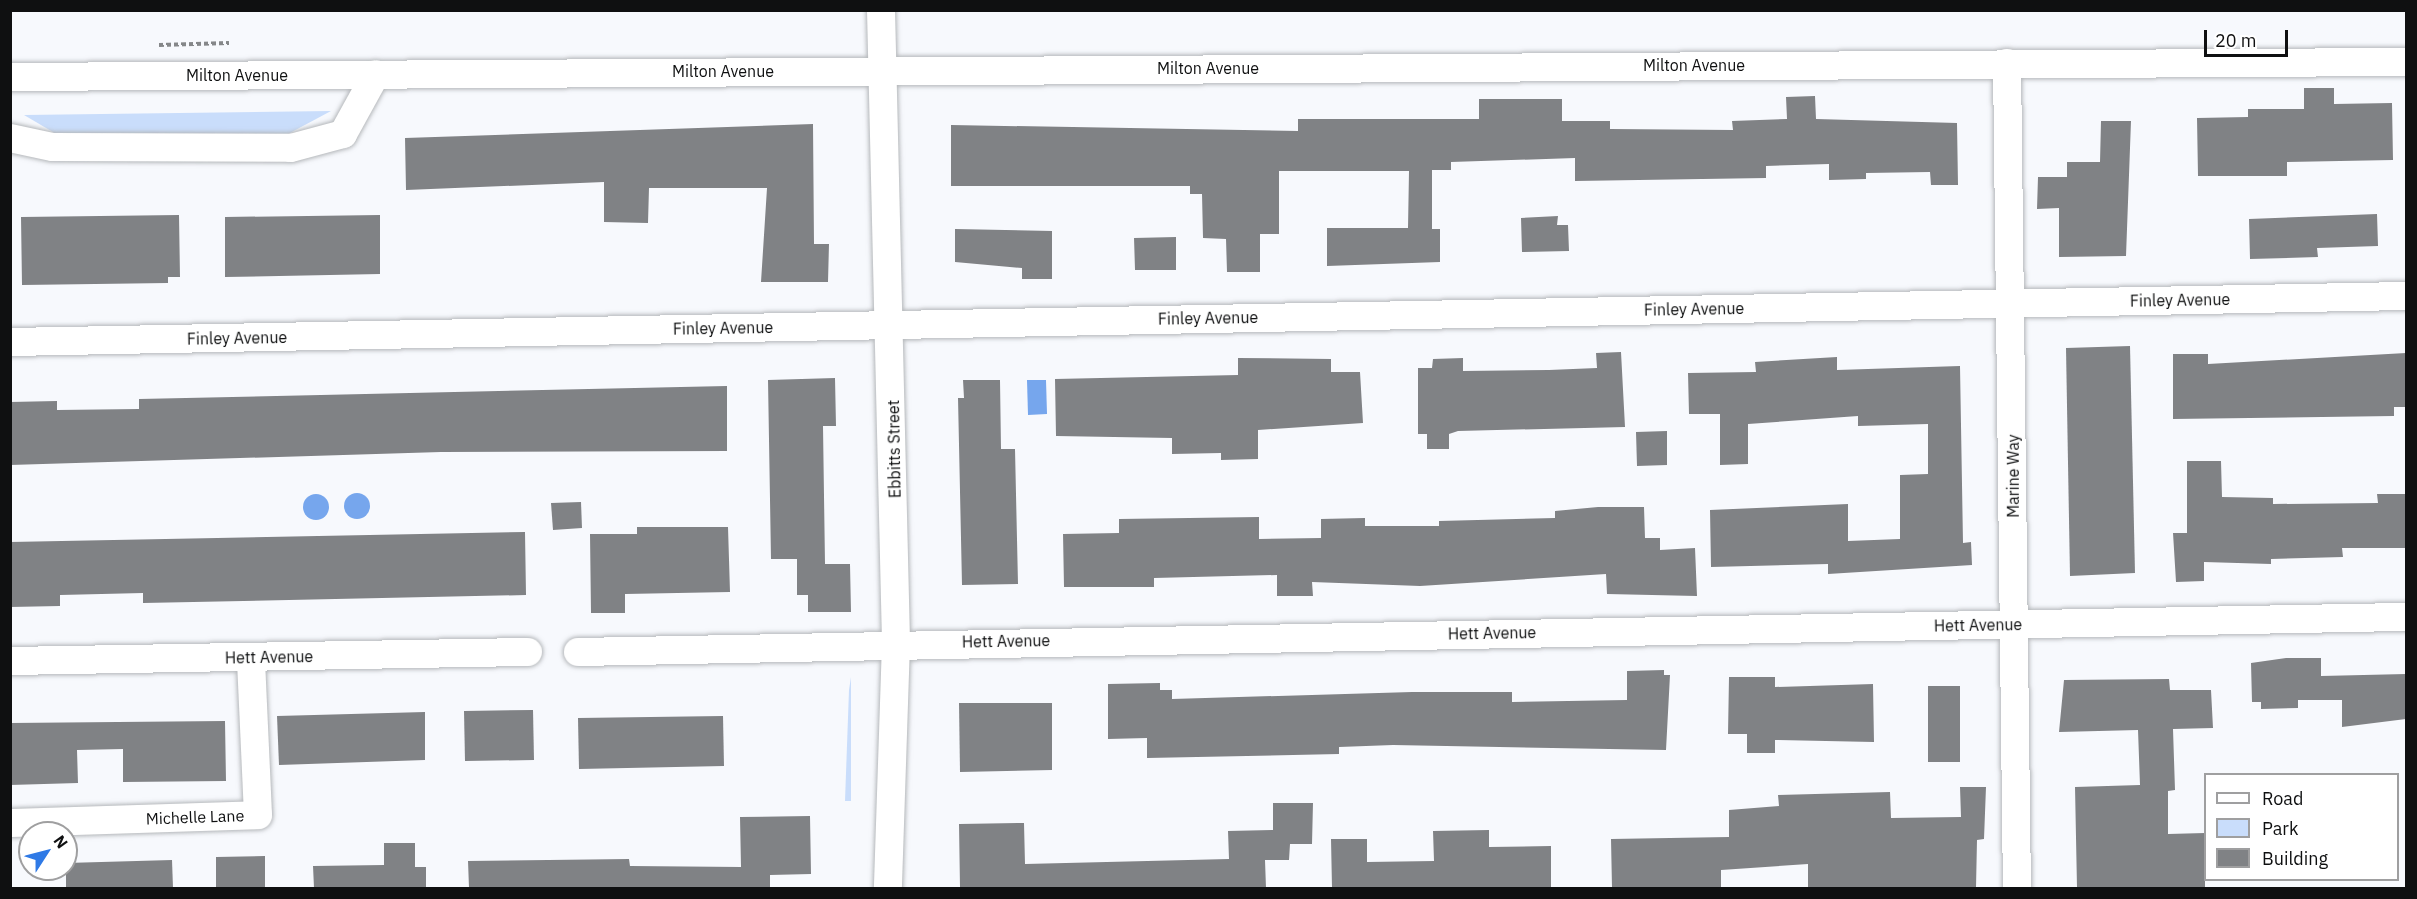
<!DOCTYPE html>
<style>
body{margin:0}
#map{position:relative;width:2417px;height:899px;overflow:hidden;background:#f7f9fd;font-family:"IBM Plex Sans",sans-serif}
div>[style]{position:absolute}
.green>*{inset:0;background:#c9ddfb}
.water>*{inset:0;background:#76a6ed}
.round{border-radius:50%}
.building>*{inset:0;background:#808285}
.path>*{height:4px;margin-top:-2px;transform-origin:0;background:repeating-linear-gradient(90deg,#858789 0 4.5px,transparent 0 7.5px)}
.roads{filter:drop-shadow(0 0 2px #b5b8bb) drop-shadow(0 0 2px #b5b8bb)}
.minor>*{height:28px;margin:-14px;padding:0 14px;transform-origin:14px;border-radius:14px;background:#fff}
span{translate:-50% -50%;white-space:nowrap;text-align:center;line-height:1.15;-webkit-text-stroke:4.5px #fff;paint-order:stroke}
.street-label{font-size:16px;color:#0f1011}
.frame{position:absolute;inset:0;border:12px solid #0f1011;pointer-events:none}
.legend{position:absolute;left:2204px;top:773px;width:195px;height:108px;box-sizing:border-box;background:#fff;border:2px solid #9f9fa0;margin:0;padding:8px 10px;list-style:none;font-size:18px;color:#0f1011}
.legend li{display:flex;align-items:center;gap:12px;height:30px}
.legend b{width:30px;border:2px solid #9f9fa0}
.north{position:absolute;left:18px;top:821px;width:60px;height:60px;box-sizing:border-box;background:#fff;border:2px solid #9f9fa0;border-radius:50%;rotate:54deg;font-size:16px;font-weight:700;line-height:24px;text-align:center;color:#0f1011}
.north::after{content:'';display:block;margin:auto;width:21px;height:27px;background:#2f7ae6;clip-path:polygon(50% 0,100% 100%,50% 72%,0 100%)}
.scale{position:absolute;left:2204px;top:30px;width:84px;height:27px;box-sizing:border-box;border:3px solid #0f1011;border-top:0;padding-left:8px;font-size:18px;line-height:21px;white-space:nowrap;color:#0f1011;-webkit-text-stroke:4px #fff;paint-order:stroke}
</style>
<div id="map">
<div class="green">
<i style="clip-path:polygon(331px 111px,288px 134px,58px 135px,24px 115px)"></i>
<i style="clip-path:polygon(851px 677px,851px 801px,845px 801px,849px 690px)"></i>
</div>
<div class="water">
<i style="clip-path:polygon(1027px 380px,1046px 380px,1047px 414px,1028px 415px)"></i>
<i class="round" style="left:344px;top:493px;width:26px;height:26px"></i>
<i class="round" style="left:303px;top:494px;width:26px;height:26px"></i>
</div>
<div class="building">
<i style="clip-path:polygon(2304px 88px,2334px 88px,2334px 104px,2392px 103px,2393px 160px,2287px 162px,2287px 176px,2198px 176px,2197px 118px,2248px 117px,2248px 109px,2304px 109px)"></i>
<i style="clip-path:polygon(1815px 96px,1816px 119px,1957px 123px,1958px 185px,1931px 185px,1930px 172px,1866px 173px,1866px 179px,1829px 180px,1829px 164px,1766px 166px,1766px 178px,1575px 181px,1575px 158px,1451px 162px,1451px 170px,1432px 170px,1432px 229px,1440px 229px,1440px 262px,1327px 266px,1327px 228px,1408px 228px,1409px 171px,1279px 171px,1279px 234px,1260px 234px,1260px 272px,1227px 272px,1226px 239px,1203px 238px,1202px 194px,1190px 194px,1190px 186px,951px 186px,951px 125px,1298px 131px,1298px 119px,1479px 119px,1479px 99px,1562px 99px,1562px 121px,1610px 121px,1610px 129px,1733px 130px,1732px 121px,1787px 119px,1786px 97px)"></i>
<i style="clip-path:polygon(2101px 121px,2131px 121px,2126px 256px,2059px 257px,2059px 208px,2037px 209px,2038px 177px,2067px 177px,2067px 162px,2100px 162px)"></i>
<i style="clip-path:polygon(813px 124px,814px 244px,829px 244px,828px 282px,761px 282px,767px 188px,649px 188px,648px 223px,604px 222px,604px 182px,406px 190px,405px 138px)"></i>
<i style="clip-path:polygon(2377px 214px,2378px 246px,2317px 248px,2318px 257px,2250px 259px,2249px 219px)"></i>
<i style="clip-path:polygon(179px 215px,180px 277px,168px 277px,168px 283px,22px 285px,21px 217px)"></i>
<i style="clip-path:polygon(380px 215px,380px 274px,225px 277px,225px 217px)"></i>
<i style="clip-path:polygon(1558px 216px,1557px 225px,1568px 225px,1569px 251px,1522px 252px,1521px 218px)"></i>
<i style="clip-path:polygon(955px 229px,1052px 231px,1052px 279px,1022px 279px,1022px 268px,955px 262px)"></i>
<i style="clip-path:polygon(1176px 237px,1176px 270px,1135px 270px,1134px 238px)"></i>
<i style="clip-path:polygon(2130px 346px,2135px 573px,2070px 576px,2066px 348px)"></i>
<i style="clip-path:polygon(1621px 352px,1625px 427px,1458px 431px,1449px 434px,1449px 449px,1427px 449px,1427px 434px,1418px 434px,1418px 368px,1432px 368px,1433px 359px,1463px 358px,1463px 371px,1549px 370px,1597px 368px,1596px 353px)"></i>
<i style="clip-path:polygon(2406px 353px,2406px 407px,2394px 407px,2394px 416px,2173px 419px,2173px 354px,2208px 354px,2208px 364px)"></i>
<i style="clip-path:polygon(1837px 357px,1837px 370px,1960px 366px,1963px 543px,1971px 542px,1972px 565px,1828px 574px,1828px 564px,1711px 567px,1710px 510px,1848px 504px,1848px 541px,1900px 539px,1900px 475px,1928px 474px,1928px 424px,1858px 426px,1858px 416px,1748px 424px,1748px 464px,1720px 465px,1720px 414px,1689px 414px,1688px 373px,1756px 372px,1755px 362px)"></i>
<i style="clip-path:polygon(1238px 358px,1331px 359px,1331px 372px,1360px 372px,1363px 423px,1258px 430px,1258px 459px,1221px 460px,1221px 453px,1172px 454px,1172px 438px,1056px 436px,1055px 379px,1238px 375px)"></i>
<i style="clip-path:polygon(835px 378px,836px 426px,823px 426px,825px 564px,850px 564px,851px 612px,808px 612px,808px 595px,797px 595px,797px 559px,771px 559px,768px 380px)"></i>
<i style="clip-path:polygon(963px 380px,1000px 380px,1001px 449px,1015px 449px,1018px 584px,962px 585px,958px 398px,964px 398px)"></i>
<i style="clip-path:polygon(727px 386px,727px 451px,441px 452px,10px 465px,10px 402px,57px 401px,57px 410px,139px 409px,139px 399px)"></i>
<i style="clip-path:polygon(1667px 431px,1667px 465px,1637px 466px,1636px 432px)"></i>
<i style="clip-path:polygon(2187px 461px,2221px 461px,2222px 497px,2273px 498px,2273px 504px,2378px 503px,2377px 494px,2406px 494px,2406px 548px,2342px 548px,2343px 557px,2271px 559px,2271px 564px,2204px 562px,2204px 581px,2176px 582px,2173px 533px,2187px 533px)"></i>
<i style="clip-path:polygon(581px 502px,582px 528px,553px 530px,551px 503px)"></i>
<i style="clip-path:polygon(1598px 507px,1644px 507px,1645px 538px,1660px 538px,1660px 550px,1695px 548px,1697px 596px,1607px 594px,1606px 574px,1420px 586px,1312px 582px,1313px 596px,1277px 596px,1277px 575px,1154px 578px,1154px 587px,1064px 587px,1063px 534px,1119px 533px,1119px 519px,1259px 517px,1259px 539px,1321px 538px,1321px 519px,1365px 518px,1365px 526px,1439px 526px,1439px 521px,1555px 518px,1555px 511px)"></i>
<i style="clip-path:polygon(637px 527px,728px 527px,730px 592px,625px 594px,625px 613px,591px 613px,590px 534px,637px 534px)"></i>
<i style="clip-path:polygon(525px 532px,526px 595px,143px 603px,143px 593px,60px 595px,60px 606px,10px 607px,10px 542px)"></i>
<i style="clip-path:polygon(2286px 658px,2321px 658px,2321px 676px,2406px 674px,2406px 719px,2342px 727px,2342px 700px,2298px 700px,2298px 708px,2261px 709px,2261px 702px,2252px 702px,2251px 663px)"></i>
<i style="clip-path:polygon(1664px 670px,1664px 675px,1670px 675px,1666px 750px,1393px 745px,1339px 747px,1339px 754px,1147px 758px,1147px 738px,1108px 739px,1108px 684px,1160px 683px,1160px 690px,1172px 690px,1172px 699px,1412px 692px,1512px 692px,1512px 702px,1627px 700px,1627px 671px)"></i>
<i style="clip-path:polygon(1729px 677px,1775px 677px,1775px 687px,1873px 684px,1874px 742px,1775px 740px,1775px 753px,1747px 753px,1747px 734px,1728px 734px)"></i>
<i style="clip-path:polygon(2169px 679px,2170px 690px,2211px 690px,2213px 728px,2173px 729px,2175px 790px,2168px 791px,2168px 834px,2205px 833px,2205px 888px,2077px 888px,2075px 787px,2140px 785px,2138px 730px,2059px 732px,2064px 680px)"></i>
<i style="clip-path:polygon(1928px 686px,1960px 686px,1960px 762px,1928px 762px)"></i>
<i style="clip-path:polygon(959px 703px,1052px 703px,1052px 770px,960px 772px)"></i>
<i style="clip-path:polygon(533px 710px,534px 760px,465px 761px,464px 711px)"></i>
<i style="clip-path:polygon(425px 712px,425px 760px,279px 765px,277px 716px)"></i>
<i style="clip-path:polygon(723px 716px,724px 766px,579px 769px,578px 718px)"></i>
<i style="clip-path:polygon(225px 721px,226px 781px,123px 782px,123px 749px,77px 750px,78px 783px,10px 785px,10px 723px)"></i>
<i style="clip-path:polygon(1960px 787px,1986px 787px,1984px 839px,1977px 840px,1976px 888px,1808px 888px,1808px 864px,1721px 870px,1721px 888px,1612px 888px,1611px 839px,1729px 837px,1729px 810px,1779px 806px,1778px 795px,1890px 792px,1891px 818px,1961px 817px)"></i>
<i style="clip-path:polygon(1273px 803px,1313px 803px,1312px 844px,1290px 844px,1289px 860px,1265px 860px,1266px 888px,960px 888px,959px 824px,1024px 823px,1025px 864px,1229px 859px,1228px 831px,1273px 830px)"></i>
<i style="clip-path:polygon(810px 816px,811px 874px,770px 875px,770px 888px,469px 888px,468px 861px,629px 859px,630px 866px,741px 867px,740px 817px)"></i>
<i style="clip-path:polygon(1489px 830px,1489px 847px,1551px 846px,1551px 888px,1332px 888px,1331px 839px,1367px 839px,1367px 862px,1434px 861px,1433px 831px)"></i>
<i style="clip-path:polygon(384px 843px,415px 843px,415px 867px,426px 867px,426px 888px,314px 888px,313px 866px,384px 865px)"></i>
<i style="clip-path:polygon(265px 856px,265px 888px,216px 888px,216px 857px)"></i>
<i style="clip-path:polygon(172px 860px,173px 888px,66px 888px,66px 863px)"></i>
</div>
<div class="path">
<i style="left:159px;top:45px;width:70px;rotate:-1.6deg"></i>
</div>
<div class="roads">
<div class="minor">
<i style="left:881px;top:10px;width:633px;rotate:88.64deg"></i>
<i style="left:896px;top:643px;width:245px;rotate:91.9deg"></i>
<i style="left:2007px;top:63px;width:825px;rotate:89.31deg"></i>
<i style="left:10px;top:77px;width:2396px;rotate:-0.36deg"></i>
<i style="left:10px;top:138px;width:43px;rotate:12.1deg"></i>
<i style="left:52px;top:147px;width:239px;rotate:0.2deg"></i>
<i style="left:291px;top:148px;width:54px;rotate:-15.1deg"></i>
<i style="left:343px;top:134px;width:68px;rotate:-61.2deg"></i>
<i style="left:10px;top:342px;width:2396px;rotate:-1.1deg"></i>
<i style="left:578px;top:652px;width:1828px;rotate:-1.1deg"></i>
<i style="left:10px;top:661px;width:518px;rotate:-1deg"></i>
<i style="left:10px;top:823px;width:248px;rotate:-1.8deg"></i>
<i style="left:258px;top:815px;width:157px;rotate:-92.6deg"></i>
</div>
</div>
<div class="street-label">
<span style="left:1694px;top:65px">Milton Avenue</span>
<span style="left:1208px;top:68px">Milton Avenue</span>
<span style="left:723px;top:71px">Milton Avenue</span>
<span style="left:237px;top:75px">Milton Avenue</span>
<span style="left:2180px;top:300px;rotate:-1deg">Finley Avenue</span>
<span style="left:1694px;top:309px;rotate:-1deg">Finley Avenue</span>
<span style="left:1208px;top:318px;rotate:-1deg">Finley Avenue</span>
<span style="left:723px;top:328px;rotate:-1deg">Finley Avenue</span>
<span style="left:237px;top:338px;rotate:-1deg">Finley Avenue</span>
<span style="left:894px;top:449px;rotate:-91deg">Ebbitts Street</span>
<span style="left:2013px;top:476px;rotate:-90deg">Marine Way</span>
<span style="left:1978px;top:625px;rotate:-1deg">Hett Avenue</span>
<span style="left:1492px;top:633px;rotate:-1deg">Hett Avenue</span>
<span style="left:1006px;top:641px;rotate:-1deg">Hett Avenue</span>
<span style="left:269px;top:657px;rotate:-1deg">Hett Avenue</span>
<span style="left:195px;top:817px;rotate:-2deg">Michelle Lane</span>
</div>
<div class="frame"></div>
<ul class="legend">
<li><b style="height:8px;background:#fff"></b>Road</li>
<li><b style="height:16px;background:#c9ddfb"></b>Park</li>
<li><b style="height:16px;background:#808285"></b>Building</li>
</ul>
<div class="north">N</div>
<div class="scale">20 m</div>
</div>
